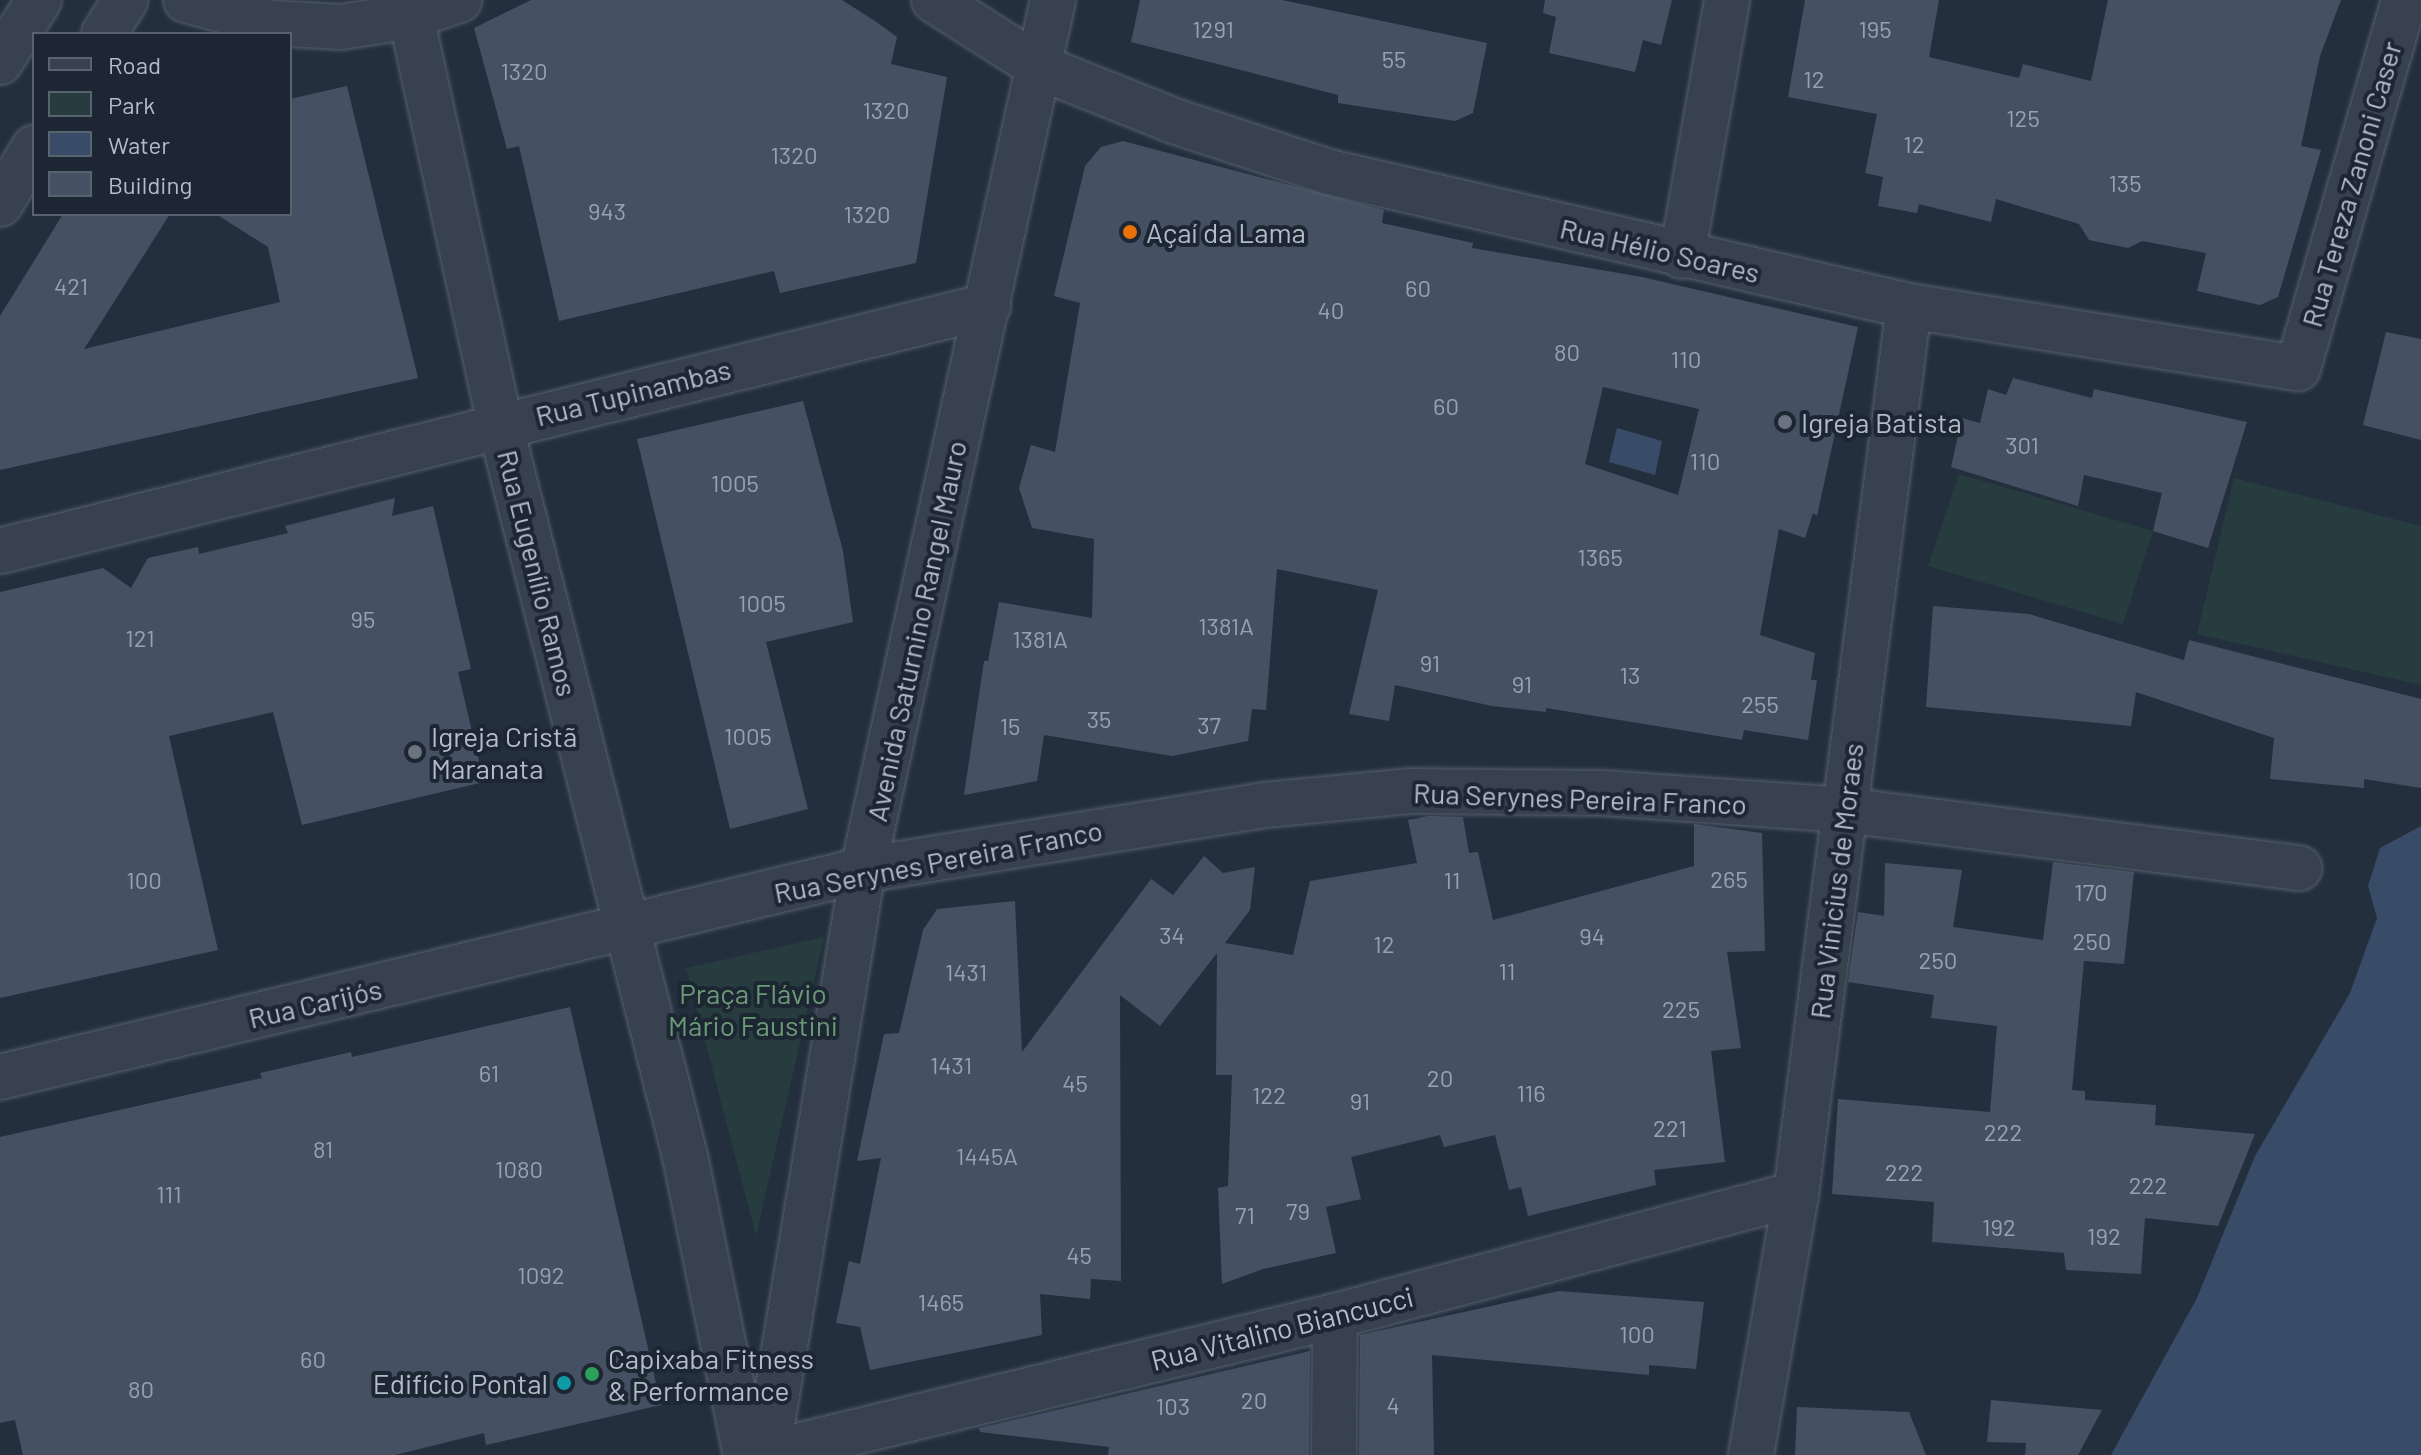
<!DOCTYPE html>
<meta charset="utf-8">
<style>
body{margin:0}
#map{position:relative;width:2421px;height:1455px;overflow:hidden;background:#242f3e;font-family:Barlow,sans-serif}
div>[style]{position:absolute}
.green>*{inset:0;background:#263c3f}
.water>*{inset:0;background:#394c67}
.building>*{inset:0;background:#455162}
.roads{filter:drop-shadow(0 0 2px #565f6c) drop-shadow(0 0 2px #565f6c)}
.minor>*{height:44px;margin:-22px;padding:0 22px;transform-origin:22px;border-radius:22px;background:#38414e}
.dots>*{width:22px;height:22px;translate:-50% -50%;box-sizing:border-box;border:4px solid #1d2633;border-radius:50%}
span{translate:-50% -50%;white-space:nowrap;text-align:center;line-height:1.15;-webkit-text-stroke:8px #1d2633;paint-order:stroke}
.number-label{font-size:24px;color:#98a1af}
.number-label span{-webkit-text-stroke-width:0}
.street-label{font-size:28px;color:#b4bcc9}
.poi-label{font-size:28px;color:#b4bcc9}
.left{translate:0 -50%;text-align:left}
.right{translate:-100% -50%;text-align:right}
.park-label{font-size:28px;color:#6b9a76}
.legend{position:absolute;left:32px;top:32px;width:260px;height:184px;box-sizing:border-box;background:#1d2633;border:2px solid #59626f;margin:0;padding:10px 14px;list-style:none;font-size:24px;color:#b4bcc9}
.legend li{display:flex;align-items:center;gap:16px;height:40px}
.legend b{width:40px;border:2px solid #59626f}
</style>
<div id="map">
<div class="green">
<i style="clip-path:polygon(1959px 474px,2153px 531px,2123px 624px,1928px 566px)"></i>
<i style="clip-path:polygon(2234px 478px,2421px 526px,2421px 685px,2197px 634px)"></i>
<i style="clip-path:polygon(824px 937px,756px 1236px,686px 968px)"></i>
</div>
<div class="water">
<i style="clip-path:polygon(1617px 428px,1662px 441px,1655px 475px,1609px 462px)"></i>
<i style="clip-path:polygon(2421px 826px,2421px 1455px,2111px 1455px,2197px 1298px,2255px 1156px,2350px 993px,2377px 918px,2368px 886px,2380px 848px)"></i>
</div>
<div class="building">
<i style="clip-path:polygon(531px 0,842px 0,875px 21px,897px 37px,891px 64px,947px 77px,916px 263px,780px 293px,774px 271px,559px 321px,519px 146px,507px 149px,474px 28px)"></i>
<i style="clip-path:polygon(1140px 0,1282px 0,1487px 43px,1473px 113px,1455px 121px,1338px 103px,1338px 95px,1131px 42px)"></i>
<i style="clip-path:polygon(1545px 0,1672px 0,1661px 45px,1643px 40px,1635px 72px,1549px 53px,1556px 17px,1543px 13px)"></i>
<i style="clip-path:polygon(1805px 0,1939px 0,1929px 57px,2019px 78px,2023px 64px,2091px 81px,2108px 0,2341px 0,2320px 56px,2301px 146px,2321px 150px,2278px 297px,2260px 305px,2197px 291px,2206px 253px,2142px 241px,2128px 248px,2089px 240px,2079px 224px,1996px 199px,1991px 222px,1919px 204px,1917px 213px,1878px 206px,1883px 177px,1865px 173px,1877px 114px,1788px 97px)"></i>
<i style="clip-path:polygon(347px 86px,418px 378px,0 470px,0 316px,63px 214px,170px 214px,84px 349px,280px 302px,268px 247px,216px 214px,290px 214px,290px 99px)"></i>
<i style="clip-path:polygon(evenodd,1123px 141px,1384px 210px,1382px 223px,1473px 243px,1472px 248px,1642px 277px,1858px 327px,1817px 516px,1813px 513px,1805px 538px,1779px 529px,1760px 635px,1815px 653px,1811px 680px,1817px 680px,1808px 740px,1744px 730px,1742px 740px,1546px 708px,1546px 712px,1492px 706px,1395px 685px,1389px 721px,1349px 714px,1378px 590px,1277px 569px,1266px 710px,1252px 709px,1248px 741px,1172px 756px,1044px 735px,1037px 781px,964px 795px,984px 661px,988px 661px,999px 602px,1092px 618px,1094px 539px,1032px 528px,1019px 488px,1031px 445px,1055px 452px,1080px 303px,1054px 296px,1085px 166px,1101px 147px,1123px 141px,1603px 387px,1699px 409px,1678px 495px,1585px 464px,1603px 387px)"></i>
<i style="clip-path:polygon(2386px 332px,2421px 339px,2421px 440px,2363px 425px)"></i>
<i style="clip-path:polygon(2013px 378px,2092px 398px,2094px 389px,2247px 422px,2208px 548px,2153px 531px,2162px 493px,2084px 475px,2078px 506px,1951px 467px,1962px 418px,1980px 423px,1988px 389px,2006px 395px)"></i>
<i style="clip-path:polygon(803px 401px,843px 551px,853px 622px,766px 642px,808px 809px,730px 829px,637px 439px)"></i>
<i style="clip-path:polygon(395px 498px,392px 516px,433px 506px,471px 669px,458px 672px,484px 782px,302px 825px,273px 712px,169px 736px,218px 950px,0 998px,0 592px,103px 568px,131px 588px,148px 558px,198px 547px,199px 554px,288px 533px,285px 526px)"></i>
<i style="clip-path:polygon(1933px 606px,2029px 614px,2184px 660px,2189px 640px,2421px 699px,2421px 788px,2364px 779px,2364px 788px,2270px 779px,2274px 738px,2136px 692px,2131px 726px,1926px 707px)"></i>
<i style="clip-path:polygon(1429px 816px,1463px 817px,1469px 853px,1478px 852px,1493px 920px,1694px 866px,1694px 824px,1762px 833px,1765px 951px,1727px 952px,1741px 1048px,1711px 1051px,1725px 1162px,1654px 1170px,1656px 1185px,1528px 1216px,1521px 1187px,1509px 1190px,1495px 1135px,1444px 1147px,1440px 1135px,1351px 1157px,1361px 1199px,1326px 1207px,1336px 1253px,1263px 1269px,1222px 1284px,1218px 1188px,1228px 1186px,1232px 1075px,1216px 1075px,1217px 953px,1160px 1026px,1120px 995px,1121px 1281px,1091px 1279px,1090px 1299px,1040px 1294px,1042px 1335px,870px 1370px,860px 1327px,836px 1323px,849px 1261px,860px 1264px,881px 1158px,857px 1161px,884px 1034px,899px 1033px,923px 930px,937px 909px,1015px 901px,1022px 1052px,1151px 879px,1173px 895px,1204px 856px,1223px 873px,1255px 867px,1250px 910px,1225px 943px,1293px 955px,1310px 881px,1417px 863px,1408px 820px)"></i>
<i style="clip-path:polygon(2053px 862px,2134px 872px,2124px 964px,2084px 961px,2072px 1090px,2085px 1091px,2085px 1100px,2156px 1105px,2155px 1125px,2255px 1134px,2218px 1226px,2145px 1218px,2141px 1274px,2066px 1270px,2064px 1253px,1932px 1242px,1934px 1202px,1832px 1194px,1838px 1099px,1990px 1112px,1997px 1026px,1931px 1018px,1934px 995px,1848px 982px,1858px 912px,1884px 916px,1885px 863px,1962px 870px,1953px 927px,2043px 940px)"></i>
<i style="clip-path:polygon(570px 1007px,661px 1405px,486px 1445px,484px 1433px,395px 1455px,23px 1455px,15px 1420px,0 1423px,0 1137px,262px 1078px,260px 1073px,351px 1052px,352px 1057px)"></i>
<i style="clip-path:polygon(1559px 1291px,1704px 1302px,1696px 1369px,1649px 1365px,1649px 1375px,1432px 1355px,1434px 1455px,1359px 1455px,1360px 1335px)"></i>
<i style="clip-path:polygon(1310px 1351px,1309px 1455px,1108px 1455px,1109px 1447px,980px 1432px,979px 1428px)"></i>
<i style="clip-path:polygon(1991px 1400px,2034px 1404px,2102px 1410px,2078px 1455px,2025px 1455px,2026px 1443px,1987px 1442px)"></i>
<i style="clip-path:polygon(1797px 1407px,1909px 1412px,1926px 1455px,1795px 1455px)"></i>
</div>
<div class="roads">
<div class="minor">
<i style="left:186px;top:0;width:88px;rotate:15.1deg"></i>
<i style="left:271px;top:23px;width:70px;rotate:3.3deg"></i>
<i style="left:341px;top:27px;width:71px;rotate:-8.9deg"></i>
<i style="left:411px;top:16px;width:51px;rotate:-18.4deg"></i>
<i style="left:934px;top:0;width:125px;rotate:32.5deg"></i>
<i style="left:1039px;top:67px;width:145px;rotate:21.8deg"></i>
<i style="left:1174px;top:121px;width:163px;rotate:18.2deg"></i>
<i style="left:1329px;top:172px;width:595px;rotate:13.01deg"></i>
<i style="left:1909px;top:306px;width:394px;rotate:9.1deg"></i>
<i style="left:2298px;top:368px;width:383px;rotate:-73.9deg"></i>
<i style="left:411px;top:16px;width:418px;rotate:77.7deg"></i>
<i style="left:500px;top:424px;width:755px;rotate:75.82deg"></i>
<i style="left:685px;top:1156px;width:305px;rotate:78.5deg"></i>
<i style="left:104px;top:34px;width:40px;rotate:-58deg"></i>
<i style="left:0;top:62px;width:73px;rotate:-57.8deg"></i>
<i style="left:0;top:204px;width:66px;rotate:-58.7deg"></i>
<i style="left:1682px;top:256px;width:260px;rotate:-80deg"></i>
<i style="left:0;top:551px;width:1018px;rotate:-13.93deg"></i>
<i style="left:0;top:1077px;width:887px;rotate:-13.49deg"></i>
<i style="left:863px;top:870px;width:407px;rotate:-9.2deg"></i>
<i style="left:1265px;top:805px;width:146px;rotate:-5.5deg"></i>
<i style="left:1410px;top:791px;width:192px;rotate:0.6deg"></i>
<i style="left:1602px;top:793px;width:244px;rotate:4deg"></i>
<i style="left:1845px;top:810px;width:458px;rotate:7.3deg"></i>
<i style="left:760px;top:1455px;width:592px;rotate:-13.59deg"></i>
<i style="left:1335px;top:1316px;width:477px;rotate:-14.8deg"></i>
<i style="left:767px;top:1455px;width:593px;rotate:-80.68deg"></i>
<i style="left:863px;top:870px;width:891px;rotate:-77.68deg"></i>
<i style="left:1334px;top:1455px;width:139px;rotate:-89.6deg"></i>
<i style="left:1751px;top:1455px;width:265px;rotate:-80.2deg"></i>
<i style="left:1796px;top:1194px;width:895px;rotate:-82.75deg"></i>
</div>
</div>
<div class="dots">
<i style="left:1130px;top:232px;background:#e8710a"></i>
<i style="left:1785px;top:422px;background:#6b7280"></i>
<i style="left:415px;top:752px;background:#6b7280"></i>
<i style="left:592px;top:1374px;background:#2e9e5b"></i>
<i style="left:564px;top:1383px;background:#0f9aa8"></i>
</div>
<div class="number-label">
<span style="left:1213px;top:29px">1291</span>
<span style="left:1875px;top:29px">195</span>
<span style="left:1394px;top:59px">55</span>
<span style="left:524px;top:71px">1320</span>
<span style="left:1814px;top:79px">12</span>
<span style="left:886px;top:110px">1320</span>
<span style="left:2023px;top:118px">125</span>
<span style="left:1914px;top:144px">12</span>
<span style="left:794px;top:155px">1320</span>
<span style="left:2125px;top:183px">135</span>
<span style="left:607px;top:211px">943</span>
<span style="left:867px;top:214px">1320</span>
<span style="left:71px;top:286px">421</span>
<span style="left:1418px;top:288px">60</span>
<span style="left:1331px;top:310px">40</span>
<span style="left:1567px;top:352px">80</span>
<span style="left:1686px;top:359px">110</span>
<span style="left:1446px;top:406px">60</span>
<span style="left:2022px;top:445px">301</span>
<span style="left:1705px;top:461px">110</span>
<span style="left:735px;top:483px">1005</span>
<span style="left:1600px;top:557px">1365</span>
<span style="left:762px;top:603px">1005</span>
<span style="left:363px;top:619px">95</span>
<span style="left:1226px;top:626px">1381A</span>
<span style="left:140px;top:638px">121</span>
<span style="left:1040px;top:639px">1381A</span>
<span style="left:1430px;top:663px">91</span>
<span style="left:1630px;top:675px">13</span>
<span style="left:1522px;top:684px">91</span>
<span style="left:1760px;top:704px">255</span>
<span style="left:1099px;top:719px">35</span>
<span style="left:1209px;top:725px">37</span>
<span style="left:1010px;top:726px">15</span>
<span style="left:748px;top:736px">1005</span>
<span style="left:1729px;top:879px">265</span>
<span style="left:144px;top:880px">100</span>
<span style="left:1452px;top:880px">11</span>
<span style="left:2091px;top:892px">170</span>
<span style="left:1172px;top:935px">34</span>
<span style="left:1592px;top:936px">94</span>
<span style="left:2092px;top:941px">250</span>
<span style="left:1384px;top:944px">12</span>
<span style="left:1938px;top:960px">250</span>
<span style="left:1507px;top:971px">11</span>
<span style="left:966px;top:972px">1431</span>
<span style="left:1681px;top:1009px">225</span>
<span style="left:951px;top:1065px">1431</span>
<span style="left:489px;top:1073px">61</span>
<span style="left:1440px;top:1078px">20</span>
<span style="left:1075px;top:1083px">45</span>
<span style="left:1531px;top:1093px">116</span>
<span style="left:1269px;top:1095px">122</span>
<span style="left:1360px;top:1101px">91</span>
<span style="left:1670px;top:1128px">221</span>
<span style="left:2003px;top:1132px">222</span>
<span style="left:323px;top:1149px">81</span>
<span style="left:987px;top:1156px">1445A</span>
<span style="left:519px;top:1169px">1080</span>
<span style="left:1904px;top:1172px">222</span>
<span style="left:2148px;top:1185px">222</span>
<span style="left:169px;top:1194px">111</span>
<span style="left:1298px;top:1211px">79</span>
<span style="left:1245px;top:1215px">71</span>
<span style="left:1999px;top:1227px">192</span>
<span style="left:2104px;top:1236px">192</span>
<span style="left:1079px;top:1255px">45</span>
<span style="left:541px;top:1275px">1092</span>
<span style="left:941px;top:1302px">1465</span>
<span style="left:1637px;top:1334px">100</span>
<span style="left:313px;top:1359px">60</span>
<span style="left:141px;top:1389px">80</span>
<span style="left:1254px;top:1400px">20</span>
<span style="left:1393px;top:1405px">4</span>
<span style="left:1173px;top:1406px">103</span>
</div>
<div class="street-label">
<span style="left:2351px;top:184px;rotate:-74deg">Rua Tereza Zanoni Caser</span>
<span style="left:1660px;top:250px;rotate:13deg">Rua Hélio Soares</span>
<span style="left:633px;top:392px;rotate:-14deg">Rua Tupinambas</span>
<span style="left:538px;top:573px;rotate:76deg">Rua Eugenílio Ramos</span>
<span style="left:916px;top:631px;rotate:-78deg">Avenida Saturnino Rangel Mauro</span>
<span style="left:1580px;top:798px;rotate:2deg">Rua Serynes Pereira Franco</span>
<span style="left:938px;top:861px;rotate:-11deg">Rua Serynes Pereira Franco</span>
<span style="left:1836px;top:881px;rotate:-83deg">Rua Vinicius de Moraes</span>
<span style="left:315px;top:1003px;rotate:-13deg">Rua Carijós</span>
<span style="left:1282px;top:1328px;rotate:-14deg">Rua Vitalino Biancucci</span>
</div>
<div class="poi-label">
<span class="left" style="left:1146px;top:232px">Açaí da Lama</span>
<span class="left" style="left:1801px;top:422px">Igreja Batista</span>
<span class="left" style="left:431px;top:752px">Igreja Cristã<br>Maranata</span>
<span class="left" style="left:608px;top:1374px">Capixaba Fitness<br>&amp; Performance</span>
<span class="right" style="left:548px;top:1383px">Edifício Pontal</span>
</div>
<div class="park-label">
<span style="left:753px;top:1009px">Praça Flávio<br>Mário Faustini</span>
</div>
<ul class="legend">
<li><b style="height:10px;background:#38414e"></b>Road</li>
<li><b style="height:22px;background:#263c3f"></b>Park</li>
<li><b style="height:22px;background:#394c67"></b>Water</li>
<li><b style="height:22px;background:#455162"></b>Building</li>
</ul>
</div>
